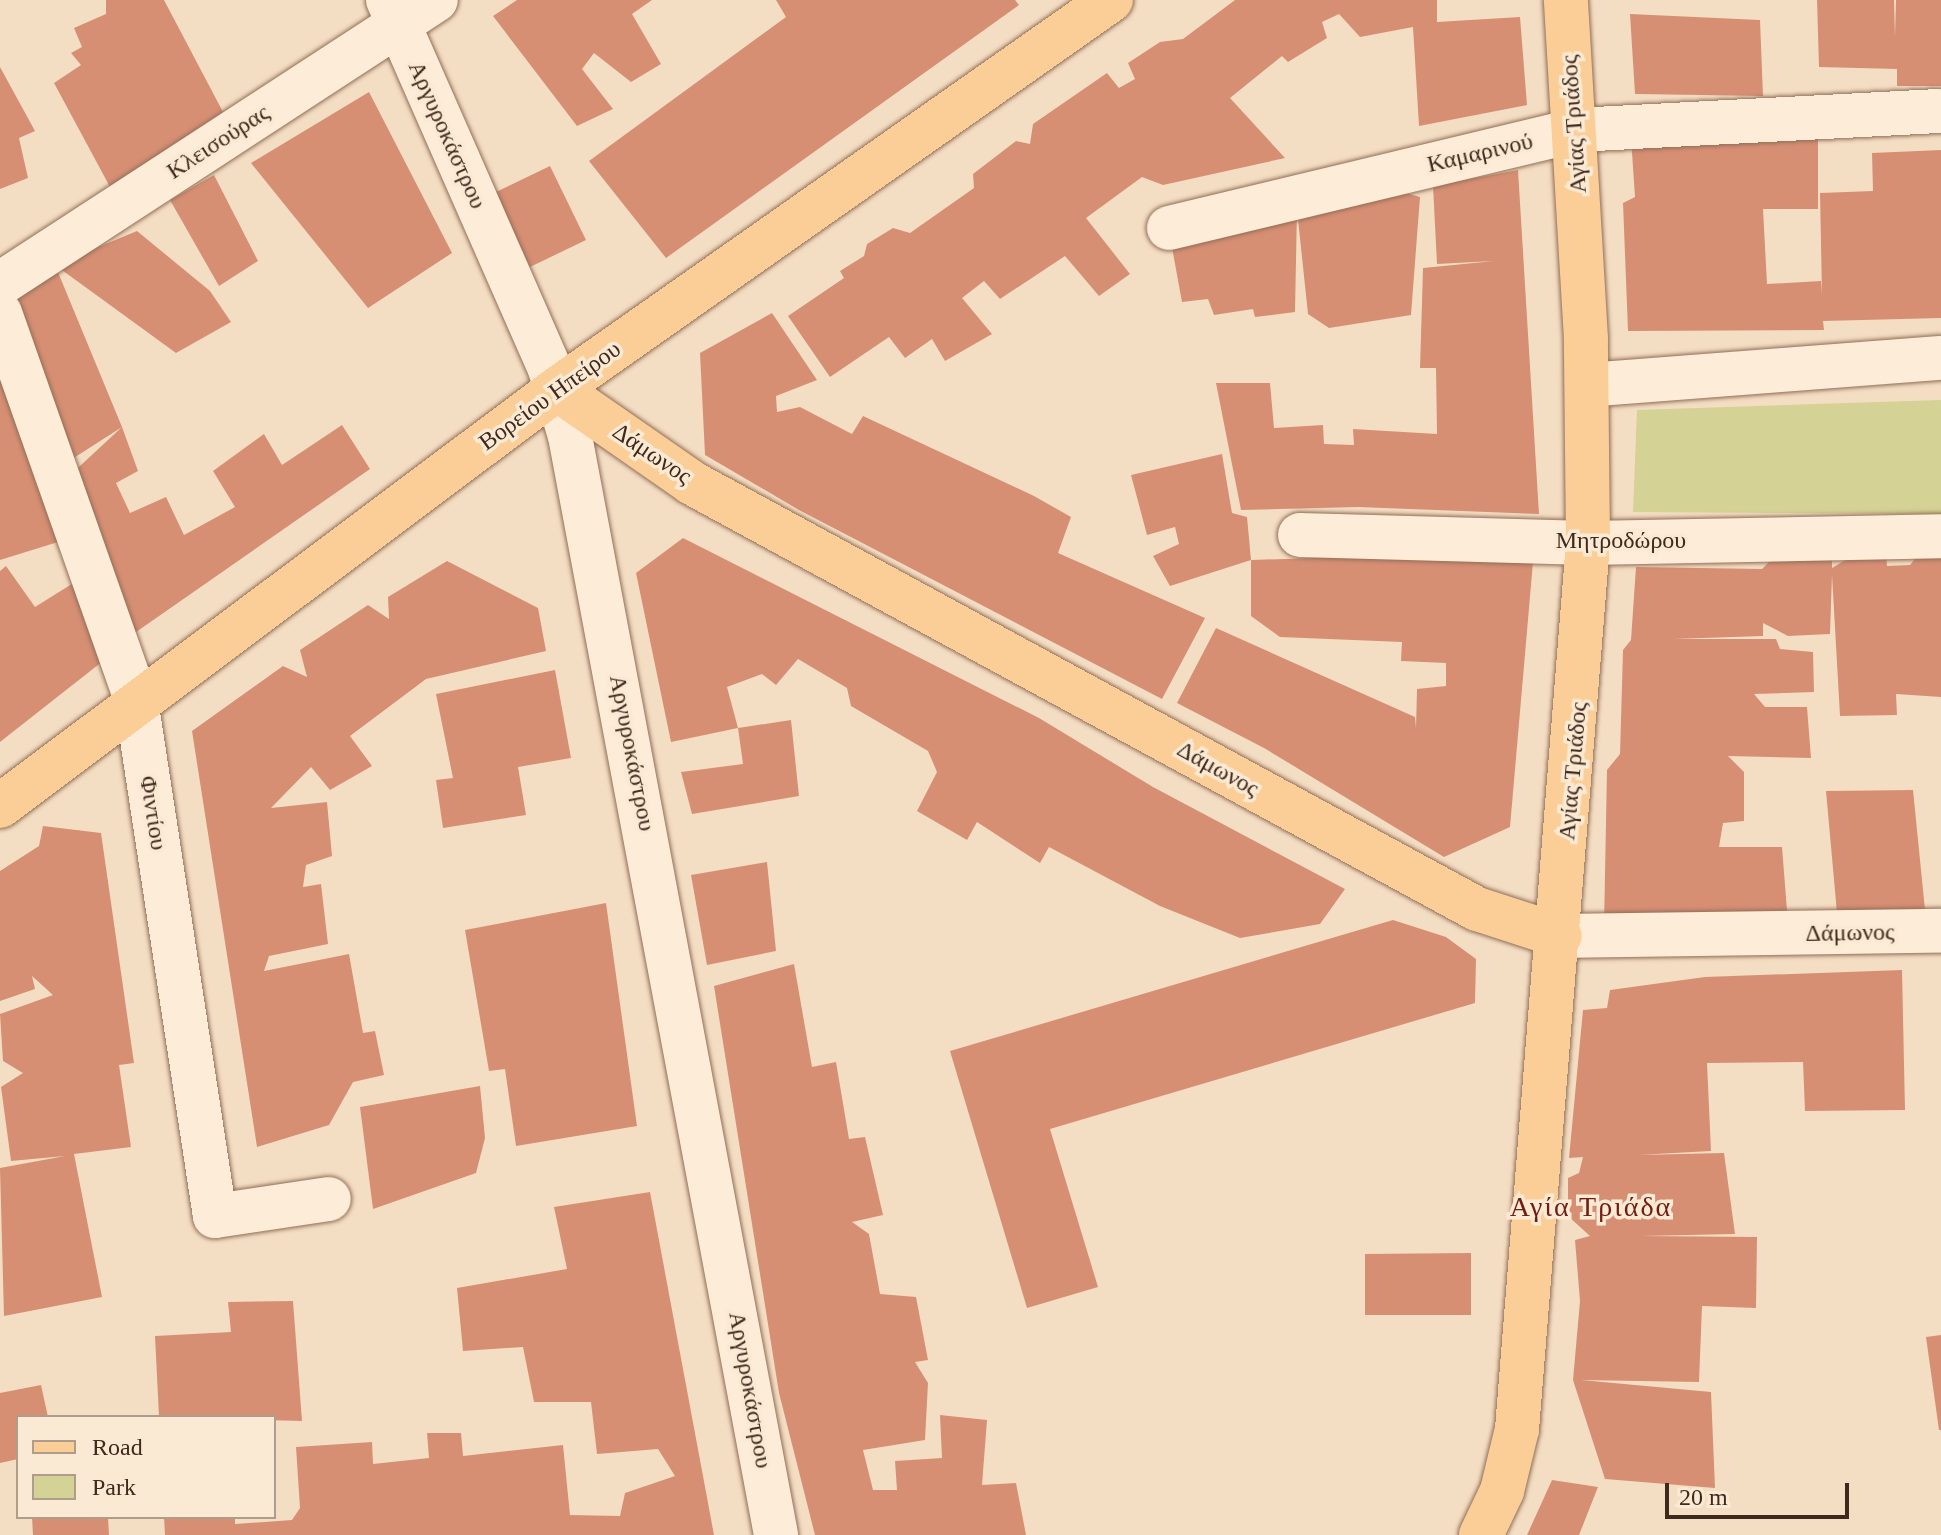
<!DOCTYPE html>
<meta charset="utf-8">
<style>
body{margin:0}
#map{position:relative;width:1941px;height:1535px;overflow:hidden;background:#f4dec3;font-family:Georgia,serif}
div>[style]{position:absolute}
.green>*{inset:0;background:#d4d295}
.building>*{inset:0;background:#d78f74}
.roads{filter:drop-shadow(0 0 2px #916e57) drop-shadow(0 0 2px #916e57)}
.minor>*{height:44px;margin:-22px;padding:0 22px;transform-origin:22px;border-radius:22px;background:#fdedd8}
.major>*{height:44px;margin:-22px;padding:0 22px;transform-origin:22px;border-radius:22px;background:#fbce97}
span{translate:-50% -50%;white-space:nowrap;text-align:center;line-height:1.15;-webkit-text-stroke:7px #faead4;paint-order:stroke}
.street-label{font-size:24px;color:#3f291d}
.quarter-label{font-size:28px;color:#711d16;letter-spacing:2px}
.legend{position:absolute;left:16px;top:1415px;width:260px;height:104px;box-sizing:border-box;background:#faead4;border:2px solid #af9d8b;margin:0;padding:10px 14px;list-style:none;font-size:24px;color:#3f291d}
.legend li{display:flex;align-items:center;gap:16px;height:40px}
.legend b{width:40px;border:2px solid #af9d8b}
.scale{position:absolute;left:1665px;top:1483px;width:184px;height:36px;box-sizing:border-box;border:4px solid #3f291d;border-top:0;padding-left:10px;font-size:24px;line-height:28px;white-space:nowrap;color:#3f291d;-webkit-text-stroke:6px #faead4;paint-order:stroke}
</style>
<div id="map">
<div class="green">
<i style="clip-path:polygon(1941px 400px,1941px 514px,1633px 512px,1637px 410px)"></i>
</div>
<div class="building">
<i style="clip-path:polygon(106px 0,164px 0,223px 112px,110px 187px,54px 83px,81px 65px,71px 53px,82px 47px,74px 28px,106px 14px)"></i>
<i style="clip-path:polygon(517px 0,652px 0,632px 14px,661px 64px,631px 82px,594px 53px,582px 69px,613px 109px,577px 126px,493px 16px)"></i>
<i style="clip-path:polygon(776px 0,1015px 0,1019px 5px,666px 258px,589px 161px,786px 17px)"></i>
<i style="clip-path:polygon(1235px 0,1437px 0,1437px 22px,1520px 17px,1527px 105px,1419px 126px,1413px 27px,1360px 37px,1339px 14px,1322px 22px,1327px 38px,1288px 62px,1282px 56px,1230px 98px,1285px 158px,1163px 185px,1142px 177px,1086px 218px,1130px 274px,1099px 296px,1065px 256px,1000px 299px,984px 281px,962px 298px,992px 334px,945px 361px,932px 339px,905px 358px,889px 337px,830px 377px,788px 316px,844px 278px,840px 271px,864px 256px,867px 244px,893px 228px,910px 233px,974px 188px,973px 174px,1016px 141px,1030px 144px,1033px 124px,1107px 73px,1119px 88px,1135px 79px,1128px 63px,1160px 42px,1183px 39px)"></i>
<i style="clip-path:polygon(1817px 0,1894px 0,1895px 37px,1896px 0,1941px 0,1941px 86px,1897px 86px,1897px 69px,1819px 67px)"></i>
<i style="clip-path:polygon(1630px 14px,1760px 20px,1763px 96px,1635px 94px)"></i>
<i style="clip-path:polygon(0 67px,35px 131px,19px 138px,28px 178px,0 189px)"></i>
<i style="clip-path:polygon(369px 92px,452px 253px,368px 308px,251px 163px)"></i>
<i style="clip-path:polygon(1818px 134px,1818px 209px,1763px 209px,1767px 284px,1821px 281px,1822px 295px,1820px 193px,1873px 191px,1872px 153px,1941px 150px,1941px 318px,1823px 321px,1824px 330px,1628px 331px,1623px 203px,1635px 197px,1631px 138px)"></i>
<i style="clip-path:polygon(550px 166px,586px 240px,530px 267px,494px 193px)"></i>
<i style="clip-path:polygon(1518px 170px,1539px 514px,1358px 507px,1241px 510px,1216px 383px,1270px 383px,1274px 428px,1323px 425px,1324px 444px,1354px 445px,1353px 429px,1437px 434px,1436px 368px,1420px 368px,1423px 268px,1494px 261px,1437px 264px,1433px 186px)"></i>
<i style="clip-path:polygon(214px 175px,258px 261px,219px 286px,170px 200px)"></i>
<i style="clip-path:polygon(1392px 189px,1420px 197px,1411px 315px,1329px 328px,1308px 314px,1297px 210px,1295px 312px,1255px 317px,1253px 309px,1214px 315px,1208px 299px,1182px 302px,1171px 242px,1238px 230px,1236px 222px)"></i>
<i style="clip-path:polygon(137px 231px,210px 291px,231px 322px,176px 353px,55px 265px)"></i>
<i style="clip-path:polygon(55px 265px,122px 427px,138px 471px,116px 483px,130px 513px,166px 497px,184px 535px,235px 507px,213px 471px,264px 434px,282px 465px,342px 425px,370px 469px,126px 639px,67px 478px,122px 427px,69px 461px,8px 299px)"></i>
<i style="clip-path:polygon(772px 313px,817px 380px,776px 396px,777px 412px,800px 407px,852px 434px,863px 416px,1034px 496px,1071px 517px,1058px 553px,1205px 618px,1162px 699px,799px 510px,705px 455px,700px 353px)"></i>
<i style="clip-path:polygon(0 357px,58px 542px,0 560px)"></i>
<i style="clip-path:polygon(1222px 454px,1232px 513px,1247px 517px,1251px 560px,1170px 586px,1153px 556px,1179px 544px,1175px 527px,1147px 535px,1131px 475px)"></i>
<i style="clip-path:polygon(683px 538px,1039px 718px,1153px 787px,1345px 889px,1320px 924px,1240px 938px,1160px 906px,1049px 847px,1040px 863px,977px 822px,967px 840px,917px 811px,937px 772px,928px 751px,851px 706px,847px 688px,798px 659px,776px 685px,762px 674px,727px 687px,738px 728px,671px 742px,636px 573px)"></i>
<i style="clip-path:polygon(1886px 554px,1887px 566px,1910px 565px,1918px 555px,1941px 555px,1941px 697px,1896px 694px,1897px 715px,1840px 716px,1832px 575px,1830px 634px,1788px 636px,1763px 623px,1763px 636px,1673px 639px,1776px 639px,1780px 649px,1813px 652px,1814px 692px,1754px 694px,1765px 707px,1807px 707px,1811px 758px,1728px 756px,1744px 772px,1744px 821px,1723px 823px,1719px 847px,1782px 847px,1788px 923px,1604px 925px,1607px 770px,1620px 754px,1623px 650px,1631px 640px,1636px 567px,1762px 569px,1776px 555px,1832px 555px,1832px 568px,1852px 556px)"></i>
<i style="clip-path:polygon(1343px 557px,1533px 562px,1510px 827px,1444px 857px,1264px 748px,1177px 703px,1216px 628px,1415px 717px,1416px 728px,1417px 689px,1446px 686px,1446px 663px,1401px 661px,1402px 642px,1280px 637px,1251px 616px,1251px 560px)"></i>
<i style="clip-path:polygon(447px 561px,538px 608px,546px 651px,426px 679px,350px 736px,372px 766px,330px 790px,311px 767px,271px 808px,327px 802px,332px 856px,306px 865px,303px 887px,321px 884px,328px 944px,269px 956px,264px 971px,349px 954px,363px 1033px,375px 1031px,384px 1075px,353px 1082px,329px 1125px,257px 1147px,192px 731px,283px 666px,307px 677px,300px 650px,368px 605px,389px 619px,388px 597px)"></i>
<i style="clip-path:polygon(6px 566px,35px 607px,75px 582px,103px 661px,0 742px,0 571px)"></i>
<i style="clip-path:polygon(555px 670px,571px 758px,518px 767px,526px 815px,443px 828px,436px 780px,453px 778px,436px 694px)"></i>
<i style="clip-path:polygon(791px 720px,799px 796px,692px 814px,681px 772px,743px 764px,738px 728px)"></i>
<i style="clip-path:polygon(1913px 790px,1925px 910px,1837px 913px,1826px 791px)"></i>
<i style="clip-path:polygon(43px 826px,101px 833px,134px 1063px,119px 1065px,131px 1147px,74px 1154px,102px 1297px,4px 1316px,0 1168px,65px 1156px,11px 1161px,1px 1087px,23px 1073px,3px 1061px,0 1014px,53px 995px,32px 976px,35px 989px,0 1001px,0 871px,39px 846px)"></i>
<i style="clip-path:polygon(767px 862px,776px 951px,707px 965px,691px 875px)"></i>
<i style="clip-path:polygon(606px 903px,637px 1126px,516px 1146px,505px 1069px,489px 1071px,465px 930px)"></i>
<i style="clip-path:polygon(1393px 920px,1446px 937px,1476px 959px,1475px 1003px,1050px 1129px,1098px 1287px,1027px 1308px,950px 1051px)"></i>
<i style="clip-path:polygon(794px 964px,812px 1067px,836px 1062px,849px 1139px,865px 1137px,883px 1215px,852px 1222px,869px 1234px,880px 1294px,916px 1297px,928px 1360px,915px 1362px,928px 1383px,925px 1440px,863px 1450px,873px 1490px,897px 1490px,895px 1461px,942px 1458px,940px 1415px,987px 1420px,982px 1485px,1016px 1483px,1026px 1535px,815px 1535px,779px 1393px,714px 986px)"></i>
<i style="clip-path:polygon(1902px 970px,1905px 1110px,1805px 1111px,1803px 1062px,1707px 1063px,1711px 1151px,1638px 1155px,1724px 1153px,1735px 1234px,1641px 1236px,1757px 1237px,1756px 1308px,1702px 1306px,1699px 1382px,1581px 1380px,1711px 1392px,1715px 1488px,1605px 1479px,1573px 1380px,1580px 1301px,1575px 1240px,1590px 1236px,1568px 1216px,1568px 1178px,1579px 1173px,1583px 1157px,1569px 1158px,1583px 1010px,1607px 1008px,1610px 990px,1705px 977px)"></i>
<i style="clip-path:polygon(480px 1086px,485px 1138px,476px 1173px,373px 1209px,360px 1107px)"></i>
<i style="clip-path:polygon(650px 1192px,714px 1535px,165px 1535px,164px 1517px,235px 1517px,235px 1524px,292px 1520px,300px 1508px,296px 1447px,372px 1442px,373px 1464px,429px 1458px,427px 1433px,461px 1433px,463px 1456px,563px 1445px,570px 1515px,620px 1516px,625px 1493px,675px 1476px,658px 1449px,597px 1454px,591px 1402px,534px 1402px,523px 1347px,463px 1351px,457px 1288px,567px 1269px,554px 1207px)"></i>
<i style="clip-path:polygon(1471px 1253px,1471px 1315px,1365px 1315px,1365px 1254px)"></i>
<i style="clip-path:polygon(293px 1301px,302px 1421px,159px 1417px,155px 1336px,231px 1332px,228px 1302px)"></i>
<i style="clip-path:polygon(1941px 1335px,1941px 1430px,1939px 1430px,1926px 1337px)"></i>
<i style="clip-path:polygon(41px 1385px,48px 1417px,18px 1417px,18px 1459px,0 1463px,0 1393px)"></i>
<i style="clip-path:polygon(1552px 1480px,1598px 1487px,1579px 1535px,1527px 1535px)"></i>
<i style="clip-path:polygon(32px 1517px,108px 1517px,109px 1535px,33px 1535px)"></i>
</div>
<div class="roads">
<div class="minor">
<i style="left:388px;top:0;width:403px;rotate:66.3deg"></i>
<i style="left:550px;top:369px;width:70px;rotate:73.4deg"></i>
<i style="left:570px;top:436px;width:1118px;rotate:79.38deg"></i>
<i style="left:1169px;top:228px;width:419px;rotate:-13.5deg"></i>
<i style="left:1576px;top:130px;width:364px;rotate:-3deg"></i>
<i style="left:0;top:284px;width:520px;rotate:-33.08deg"></i>
<i style="left:0;top:313px;width:410px;rotate:70.6deg"></i>
<i style="left:136px;top:700px;width:522px;rotate:81.3deg"></i>
<i style="left:215px;top:1216px;width:115px;rotate:-8.5deg"></i>
<i style="left:1587px;top:385px;width:355px;rotate:-4.4deg"></i>
<i style="left:1300px;top:535px;width:288px;rotate:1.6deg"></i>
<i style="left:1588px;top:543px;width:353px;rotate:-1.1deg"></i>
<i style="left:1560px;top:936px;width:381px;rotate:-0.8deg"></i>
</div>
<div class="major">
<i style="left:557px;top:389px;width:165px;rotate:34.8deg"></i>
<i style="left:692px;top:483px;width:893px;rotate:28.49deg"></i>
<i style="left:1477px;top:909px;width:87px;rotate:18deg"></i>
<i style="left:0;top:806px;width:696px;rotate:-36.82deg"></i>
<i style="left:557px;top:389px;width:677px;rotate:-35.08deg"></i>
<i style="left:1481px;top:1535px;width:49px;rotate:-64.5deg"></i>
<i style="left:1502px;top:1491px;width:64px;rotate:-76.4deg"></i>
<i style="left:1517px;top:1429px;width:889px;rotate:-85.42deg"></i>
<i style="left:1588px;top:543px;width:204px;rotate:-90.6deg"></i>
<i style="left:1586px;top:339px;width:340px;rotate:-93.4deg"></i>
</div>
</div>
<div class="street-label">
<span style="left:1574px;top:124px;rotate:-94deg">Αγίας Τριάδος</span>
<span style="left:447px;top:135px;rotate:66deg">Αργυροκάστρου</span>
<span style="left:218px;top:142px;rotate:-33deg">Κλεισούρας</span>
<span style="left:1480px;top:153px;rotate:-13deg">Καμαρινού</span>
<span style="left:550px;top:396px;rotate:-36deg">Βορείου Ηπείρου</span>
<span style="left:652px;top:454px;rotate:34deg">Δάμωνος</span>
<span style="left:1621px;top:541px">Μητροδώρου</span>
<span style="left:632px;top:753px;rotate:79deg">Αργυροκάστρου</span>
<span style="left:1218px;top:769px;rotate:29deg">Δάμωνος</span>
<span style="left:1573px;top:771px;rotate:-85deg">Αγίας Τριάδος</span>
<span style="left:153px;top:813px;rotate:81deg">Φιντίου</span>
<span style="left:1850px;top:933px;rotate:-1deg">Δάμωνος</span>
<span style="left:750px;top:1390px;rotate:80deg">Αργυροκάστρου</span>
</div>
<div class="quarter-label">
<span style="left:1591px;top:1207px">Αγία Τριάδα</span>
</div>
<ul class="legend">
<li><b style="height:10px;background:#fbce97"></b>Road</li>
<li><b style="height:22px;background:#d4d295"></b>Park</li>
</ul>
<div class="scale">20 m</div>
</div>
